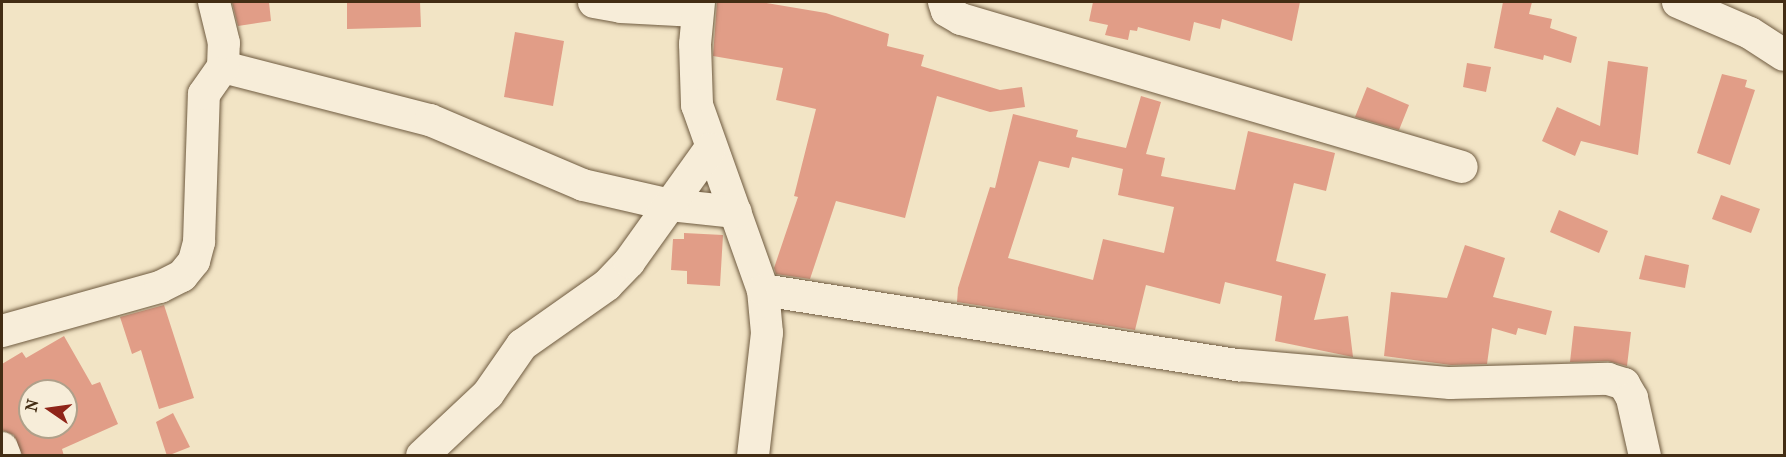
<!DOCTYPE html>
<style>
body{margin:0}
#map{position:relative;width:1786px;height:457px;overflow:hidden;background:#f2e4c5;font-family:"IM FELL French Canon",serif}
div>[style]{position:absolute}
.building>*{inset:0;background:#e19d87}
.roads{filter:drop-shadow(0 0 2px #6f5b40) drop-shadow(0 0 2px #6f5b40)}
.minor>*{height:32px;margin:-16px;padding:0 16px;transform-origin:16px;border-radius:16px;background:#f7edd9}
span{translate:-50% -50%;white-space:nowrap;text-align:center;line-height:1.15;-webkit-text-stroke:5px #f7edd9;paint-order:stroke}
.frame{position:absolute;inset:0;border:3px solid #432d14;pointer-events:none}
.north{position:absolute;left:18px;top:379px;width:60px;height:60px;box-sizing:border-box;background:#f7edd9;border:2px solid #afa08a;border-radius:50%;rotate:283deg;font-size:16px;font-weight:700;line-height:24px;text-align:center;color:#432d14}
.north::after{content:'';display:block;margin:auto;width:21px;height:27px;background:#8f2418;clip-path:polygon(50% 0,100% 100%,50% 72%,0 100%)}
</style>
<div id="map">
<div class="building">
<i style="clip-path:polygon(232px 2px,269px 2px,271px 21px,238px 26px)"></i>
<i style="clip-path:polygon(347px 2px,420px 2px,421px 27px,347px 29px)"></i>
<i style="clip-path:polygon(717px 2px,760px 2px,826px 13px,889px 34px,887px 46px,924px 55px,921px 66px,1000px 90px,1022px 87px,1025px 107px,990px 112px,937px 96px,905px 218px,836px 201px,810px 279px,776px 274px,774px 268px,798px 197px,794px 196px,816px 109px,776px 100px,783px 68px,713px 56px)"></i>
<i style="clip-path:polygon(1093px 2px,1300px 2px,1292px 41px,1222px 19px,1220px 29px,1194px 22px,1190px 41px,1138px 27px,1137px 31px,1130px 30px,1128px 40px,1105px 35px,1108px 25px,1089px 21px)"></i>
<i style="clip-path:polygon(1503px 2px,1532px 2px,1529px 14px,1552px 19px,1550px 28px,1577px 37px,1571px 63px,1544px 55px,1543px 60px,1494px 48px)"></i>
<i style="clip-path:polygon(515px 32px,564px 41px,553px 106px,504px 97px)"></i>
<i style="clip-path:polygon(1608px 61px,1648px 67px,1638px 155px,1581px 141px,1575px 156px,1542px 141px,1557px 107px,1600px 126px)"></i>
<i style="clip-path:polygon(1467px 63px,1491px 67px,1486px 92px,1463px 87px)"></i>
<i style="clip-path:polygon(1722px 74px,1747px 80px,1745px 87px,1755px 90px,1730px 165px,1697px 153px)"></i>
<i style="clip-path:polygon(1367px 87px,1409px 105px,1399px 130px,1355px 117px)"></i>
<i style="clip-path:polygon(evenodd,1141px 96px,1161px 102px,1146px 154px,1165px 158px,1161px 176px,1235px 190px,1248px 131px,1335px 153px,1326px 191px,1294px 183px,1276px 261px,1326px 274px,1314px 320px,1348px 316px,1353px 357px,1275px 341px,1282px 296px,1225px 282px,1220px 304px,1146px 285px,1135px 330px,957px 302px,958px 288px,990px 187px,995px 188px,1013px 114px,1078px 130px,1076px 137px,1126px 148px,1141px 96px,1072px 157px,1123px 169px,1118px 195px,1174px 207px,1164px 253px,1103px 239px,1093px 280px,1008px 258px,1039px 161px,1069px 168px,1072px 157px)"></i>
<i style="clip-path:polygon(1721px 195px,1760px 209px,1751px 233px,1712px 219px)"></i>
<i style="clip-path:polygon(1559px 210px,1608px 231px,1599px 253px,1550px 232px)"></i>
<i style="clip-path:polygon(684px 233px,723px 235px,720px 286px,687px 284px,687px 271px,671px 270px,673px 239px,684px 239px)"></i>
<i style="clip-path:polygon(1465px 245px,1505px 258px,1493px 297px,1552px 311px,1546px 335px,1518px 328px,1516px 335px,1492px 328px,1487px 364px,1451px 365px,1384px 356px,1391px 292px,1447px 298px)"></i>
<i style="clip-path:polygon(1645px 255px,1689px 265px,1685px 288px,1639px 279px)"></i>
<i style="clip-path:polygon(164px 305px,194px 398px,159px 409px,141px 350px,132px 354px,120px 317px)"></i>
<i style="clip-path:polygon(1574px 326px,1631px 332px,1627px 366px,1608px 361px,1570px 362px)"></i>
<i style="clip-path:polygon(evenodd,64px 336px,92px 385px,100px 382px,118px 424px,62px 449px,64px 456px,22px 456px,14px 435px,2px 430px,2px 364px,22px 352px,26px 358px,64px 336px,30px 391px,66px 391px,66px 427px,30px 427px,30px 391px)"></i>
<i style="clip-path:polygon(173px 413px,190px 447px,167px 456px,156px 422px)"></i>
</div>
<div class="roads">
<div class="minor">
<i style="left:594px;top:2px;width:27px;rotate:10deg"></i>
<i style="left:621px;top:7px;width:76px;rotate:3deg"></i>
<i style="left:699px;top:2px;width:42px;rotate:95.4deg"></i>
<i style="left:695px;top:44px;width:61px;rotate:88.1deg"></i>
<i style="left:697px;top:105px;width:196px;rotate:70.4deg"></i>
<i style="left:763px;top:290px;width:43px;rotate:84.7deg"></i>
<i style="left:767px;top:333px;width:124px;rotate:96.5deg"></i>
<i style="left:944px;top:2px;width:9px;rotate:72deg"></i>
<i style="left:947px;top:11px;width:16px;rotate:30deg"></i>
<i style="left:961px;top:19px;width:522px;rotate:16.46deg"></i>
<i style="left:1678px;top:2px;width:78px;rotate:23.3deg"></i>
<i style="left:1750px;top:33px;width:40px;rotate:32.9deg"></i>
<i style="left:223px;top:67px;width:214px;rotate:14.4deg"></i>
<i style="left:430px;top:120px;width:166px;rotate:23deg"></i>
<i style="left:583px;top:185px;width:89px;rotate:12.9deg"></i>
<i style="left:670px;top:205px;width:66px;rotate:6.1deg"></i>
<i style="left:763px;top:290px;width:482px;rotate:9deg"></i>
<i style="left:1239px;top:365px;width:212px;rotate:4.9deg"></i>
<i style="left:1450px;top:383px;width:158px;rotate:-1.5deg"></i>
<i style="left:1608px;top:379px;width:17px;rotate:17deg"></i>
<i style="left:1624px;top:384px;width:16px;rotate:60deg"></i>
<i style="left:1632px;top:398px;width:59px;rotate:77.4deg"></i>
<i style="left:2px;top:331px;width:164px;rotate:-15.6deg"></i>
<i style="left:160px;top:287px;width:25px;rotate:-27deg"></i>
<i style="left:182px;top:276px;width:19px;rotate:-51deg"></i>
<i style="left:194px;top:261px;width:20px;rotate:-75deg"></i>
<i style="left:199px;top:242px;width:148px;rotate:-88.1deg"></i>
<i style="left:204px;top:94px;width:33px;rotate:-55deg"></i>
<i style="left:223px;top:67px;width:24px;rotate:-88deg"></i>
<i style="left:224px;top:43px;width:42px;rotate:-103.7deg"></i>
<i style="left:2px;top:448px;width:9px;rotate:69deg"></i>
<i style="left:422px;top:456px;width:91px;rotate:-43.2deg"></i>
<i style="left:488px;top:394px;width:60px;rotate:-55.2deg"></i>
<i style="left:522px;top:345px;width:104px;rotate:-35.2deg"></i>
<i style="left:607px;top:285px;width:32px;rotate:-46deg"></i>
<i style="left:629px;top:262px;width:139px;rotate:-54.4deg"></i>
</div>
</div>
<div class="frame"></div>
<div class="north">N</div>
</div>
